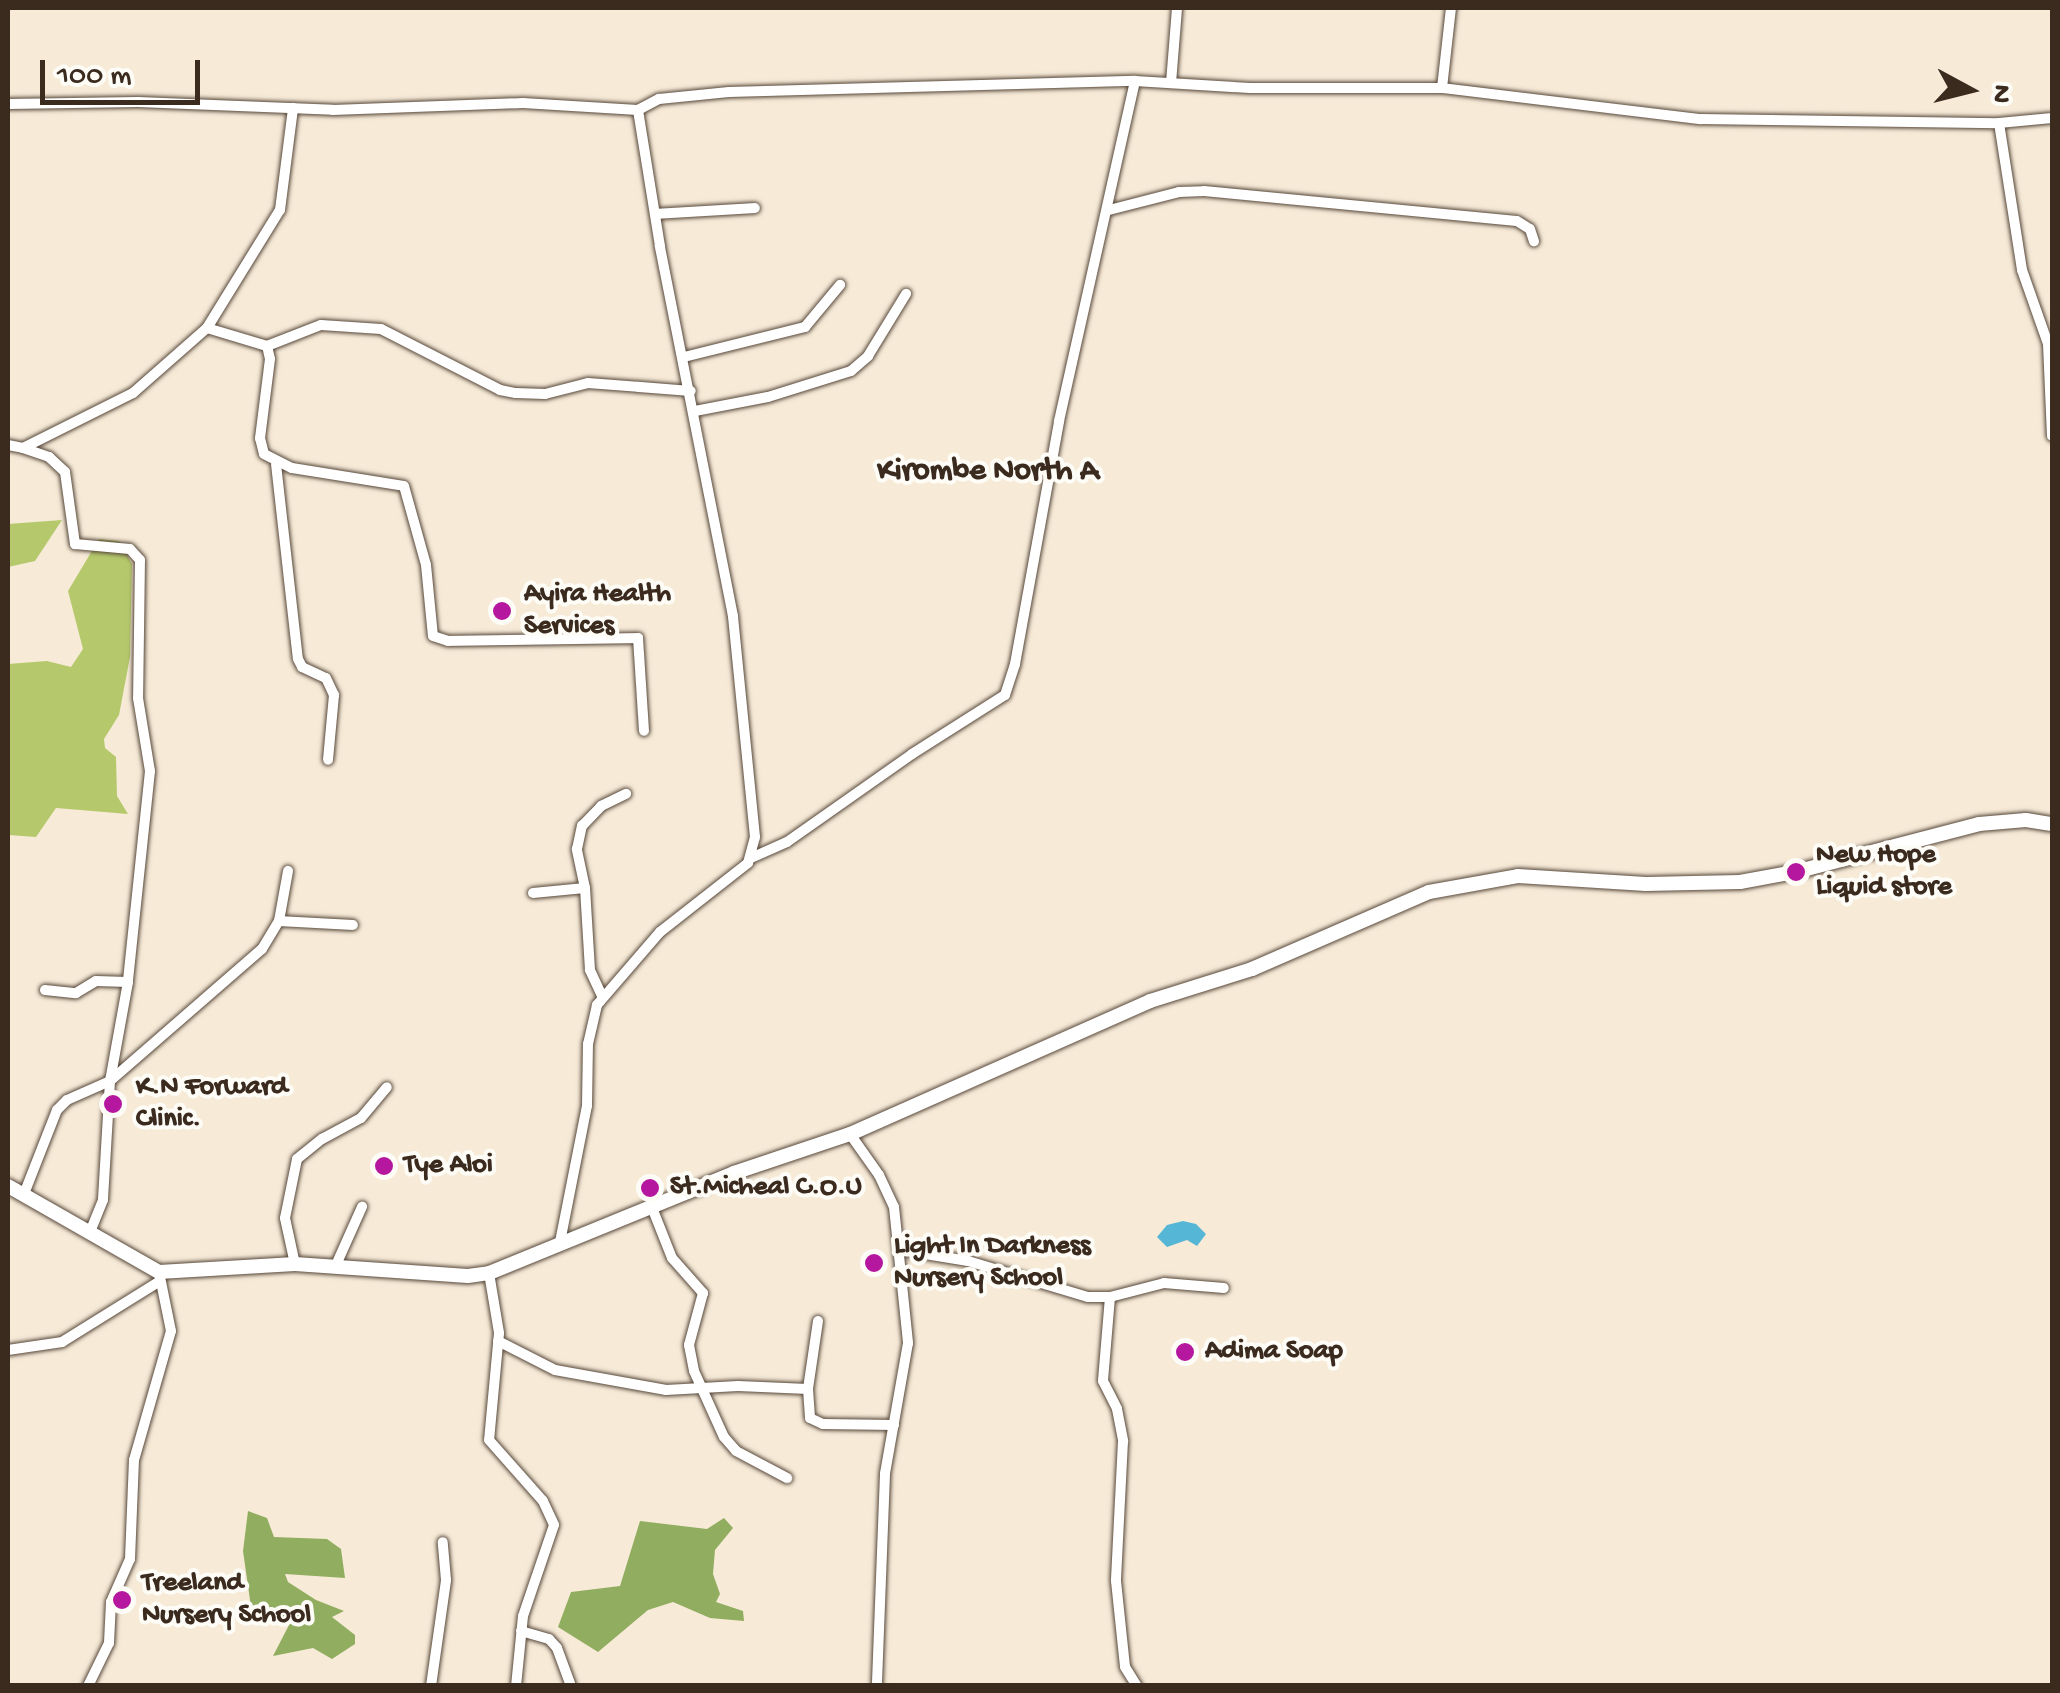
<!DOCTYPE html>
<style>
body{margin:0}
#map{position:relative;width:2060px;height:1693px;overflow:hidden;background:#f7ebd8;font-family:"Gochi Hand",sans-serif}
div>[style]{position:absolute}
.green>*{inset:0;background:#b5c96c}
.forest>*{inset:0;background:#90ad60}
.water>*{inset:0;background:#56b6d5}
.roads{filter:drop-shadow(0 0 2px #57473a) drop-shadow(0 0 2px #57473a)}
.street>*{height:10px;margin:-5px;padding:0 5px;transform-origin:5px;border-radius:5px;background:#fff}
.secondary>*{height:14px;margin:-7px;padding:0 7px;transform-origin:7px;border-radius:7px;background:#fff}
.dots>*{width:28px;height:28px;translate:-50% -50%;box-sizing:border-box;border:5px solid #fdfcf7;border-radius:50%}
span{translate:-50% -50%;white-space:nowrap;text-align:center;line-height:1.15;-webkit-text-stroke:8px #fdfcf7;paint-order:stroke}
.poi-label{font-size:28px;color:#3b2a1e;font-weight:700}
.left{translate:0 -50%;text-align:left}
.quarter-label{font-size:32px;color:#3b2a1e;font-weight:700}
.frame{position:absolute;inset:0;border:10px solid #3b2a1e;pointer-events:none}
.north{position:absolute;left:1920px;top:40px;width:100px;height:100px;-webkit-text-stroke:8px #fdfcf7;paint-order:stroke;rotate:97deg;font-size:28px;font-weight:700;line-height:40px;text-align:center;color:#3b2a1e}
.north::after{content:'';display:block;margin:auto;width:35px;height:45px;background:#3b2a1e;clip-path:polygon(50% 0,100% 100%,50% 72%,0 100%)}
.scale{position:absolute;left:40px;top:60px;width:160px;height:45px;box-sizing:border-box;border:5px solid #3b2a1e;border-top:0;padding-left:12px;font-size:30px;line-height:35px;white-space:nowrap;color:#3b2a1e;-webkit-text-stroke:8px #fdfcf7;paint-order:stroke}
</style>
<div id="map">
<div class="green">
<i style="clip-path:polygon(62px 520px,35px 561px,8px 567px,8px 524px)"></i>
<i style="clip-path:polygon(99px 539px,119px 541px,132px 564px,130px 657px,119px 715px,104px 739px,105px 748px,116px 757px,117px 796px,128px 814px,56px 808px,36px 837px,8px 835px,8px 664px,47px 661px,71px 667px,83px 649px,68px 591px)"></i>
</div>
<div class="forest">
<i style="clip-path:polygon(248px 1511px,267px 1518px,274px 1537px,327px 1539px,341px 1549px,345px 1578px,285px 1574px,288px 1582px,316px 1600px,344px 1611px,332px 1617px,355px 1635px,355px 1644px,332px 1659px,313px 1648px,273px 1656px,289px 1625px,251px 1607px,243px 1551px)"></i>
<i style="clip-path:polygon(724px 1518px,733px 1528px,715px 1550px,713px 1574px,720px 1594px,716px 1602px,743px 1611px,744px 1621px,710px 1618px,673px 1602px,648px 1610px,598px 1652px,558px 1627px,571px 1592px,620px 1586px,640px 1521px,707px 1529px)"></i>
</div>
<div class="water">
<i style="clip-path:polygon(1183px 1221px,1196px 1224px,1206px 1234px,1197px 1246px,1187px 1240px,1167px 1247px,1157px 1237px,1167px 1225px)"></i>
</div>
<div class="roads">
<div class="street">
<i style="left:1171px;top:83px;width:75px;rotate:-85.4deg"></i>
<i style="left:1442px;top:88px;width:81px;rotate:-83.6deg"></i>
<i style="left:8px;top:104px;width:130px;rotate:-0.9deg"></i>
<i style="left:138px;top:102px;width:195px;rotate:2.3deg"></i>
<i style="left:333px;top:110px;width:190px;rotate:-2.1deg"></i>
<i style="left:523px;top:103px;width:115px;rotate:3.5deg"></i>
<i style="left:638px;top:110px;width:24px;rotate:-28deg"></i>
<i style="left:659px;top:99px;width:70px;rotate:-5.7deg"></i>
<i style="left:729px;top:92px;width:406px;rotate:-1.6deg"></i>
<i style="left:1135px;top:81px;width:115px;rotate:3.5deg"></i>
<i style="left:1250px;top:88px;width:192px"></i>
<i style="left:1442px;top:88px;width:260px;rotate:6.9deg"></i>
<i style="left:1700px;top:119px;width:299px;rotate:0.8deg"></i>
<i style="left:1999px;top:123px;width:53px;rotate:-5.4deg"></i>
<i style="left:1999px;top:123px;width:149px;rotate:81.1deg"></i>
<i style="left:2022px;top:270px;width:78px;rotate:70.6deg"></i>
<i style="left:2048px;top:344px;width:92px;rotate:87.5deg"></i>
<i style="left:1109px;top:210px;width:72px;rotate:-14.4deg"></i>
<i style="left:1179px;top:192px;width:25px;rotate:-2deg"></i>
<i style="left:1204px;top:191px;width:314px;rotate:5.5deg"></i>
<i style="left:1517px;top:221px;width:15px;rotate:32deg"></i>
<i style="left:1530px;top:229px;width:13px;rotate:72deg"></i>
<i style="left:655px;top:214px;width:100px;rotate:-3.4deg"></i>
<i style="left:207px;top:328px;width:139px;rotate:-58.3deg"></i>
<i style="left:280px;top:210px;width:103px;rotate:-82.7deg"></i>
<i style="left:267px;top:346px;width:13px;rotate:77deg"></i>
<i style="left:270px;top:359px;width:80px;rotate:97.2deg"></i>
<i style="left:260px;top:438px;width:16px;rotate:76deg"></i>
<i style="left:264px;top:454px;width:31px;rotate:27deg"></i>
<i style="left:292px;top:468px;width:113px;rotate:9.1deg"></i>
<i style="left:404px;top:486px;width:82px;rotate:74.4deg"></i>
<i style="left:426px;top:565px;width:71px;rotate:84.4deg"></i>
<i style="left:433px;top:636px;width:16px;rotate:18deg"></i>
<i style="left:448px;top:641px;width:190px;rotate:-0.9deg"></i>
<i style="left:638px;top:638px;width:93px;rotate:86.3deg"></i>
<i style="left:684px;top:357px;width:125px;rotate:-13.9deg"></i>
<i style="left:805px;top:327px;width:55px;rotate:-50.2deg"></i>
<i style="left:695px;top:411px;width:74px;rotate:-10.9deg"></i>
<i style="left:768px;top:397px;width:87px;rotate:-17.4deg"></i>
<i style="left:851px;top:371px;width:23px;rotate:-41deg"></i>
<i style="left:868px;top:356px;width:73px;rotate:-58.5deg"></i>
<i style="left:8px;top:445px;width:15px;rotate:11deg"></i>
<i style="left:23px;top:448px;width:123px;rotate:-26.6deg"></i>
<i style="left:133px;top:393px;width:98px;rotate:-41.3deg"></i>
<i style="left:207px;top:328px;width:63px;rotate:16.7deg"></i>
<i style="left:267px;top:346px;width:58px;rotate:-21.3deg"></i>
<i style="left:321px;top:325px;width:60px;rotate:3.8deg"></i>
<i style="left:381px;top:329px;width:134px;rotate:27.1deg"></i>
<i style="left:500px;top:390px;width:16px;rotate:11deg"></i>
<i style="left:516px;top:393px;width:29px;rotate:2deg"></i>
<i style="left:545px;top:394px;width:44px;rotate:-14.3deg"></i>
<i style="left:588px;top:383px;width:103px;rotate:4.4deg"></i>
<i style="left:23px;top:448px;width:28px;rotate:19deg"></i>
<i style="left:49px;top:457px;width:22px;rotate:43deg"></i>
<i style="left:65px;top:472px;width:73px;rotate:82.1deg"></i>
<i style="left:75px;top:544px;width:55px;rotate:5.2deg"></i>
<i style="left:130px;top:549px;width:15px;rotate:48deg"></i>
<i style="left:140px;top:560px;width:138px;rotate:90.8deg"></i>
<i style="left:138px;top:698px;width:74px;rotate:80.7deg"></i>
<i style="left:150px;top:771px;width:212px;rotate:96deg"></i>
<i style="left:128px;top:982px;width:101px;rotate:100.3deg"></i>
<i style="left:110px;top:1081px;width:119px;rotate:93.4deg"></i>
<i style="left:103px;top:1200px;width:35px;rotate:112deg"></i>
<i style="left:276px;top:464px;width:196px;rotate:83.6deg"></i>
<i style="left:298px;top:659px;width:9px;rotate:63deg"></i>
<i style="left:302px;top:667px;width:26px;rotate:25deg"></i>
<i style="left:326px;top:678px;width:19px;rotate:65deg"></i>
<i style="left:334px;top:695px;width:65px;rotate:95.3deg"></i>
<i style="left:751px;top:858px;width:39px;rotate:-24deg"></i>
<i style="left:787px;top:842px;width:153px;rotate:-35.1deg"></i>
<i style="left:912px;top:754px;width:110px;rotate:-32.4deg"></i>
<i style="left:1005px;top:695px;width:33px;rotate:-72deg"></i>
<i style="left:1015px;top:664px;width:247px;rotate:-79.7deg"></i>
<i style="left:1059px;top:421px;width:348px;rotate:-77.4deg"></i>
<i style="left:533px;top:893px;width:52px;rotate:-5.5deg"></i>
<i style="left:279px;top:921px;width:74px;rotate:3.1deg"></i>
<i style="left:45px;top:990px;width:31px;rotate:6deg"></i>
<i style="left:76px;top:993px;width:23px;rotate:-31deg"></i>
<i style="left:96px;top:981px;width:32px;rotate:2deg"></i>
<i style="left:602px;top:996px;width:29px;rotate:-115deg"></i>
<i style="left:590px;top:970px;width:82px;rotate:-93.5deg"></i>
<i style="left:585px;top:888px;width:40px;rotate:-102deg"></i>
<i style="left:577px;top:849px;width:24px;rotate:-78deg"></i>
<i style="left:582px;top:826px;width:28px;rotate:-46deg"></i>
<i style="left:601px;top:806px;width:28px;rotate:-26deg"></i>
<i style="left:850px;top:1134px;width:50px;rotate:54.7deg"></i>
<i style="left:879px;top:1175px;width:35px;rotate:65deg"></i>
<i style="left:894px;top:1207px;width:137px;rotate:84.1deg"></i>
<i style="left:908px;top:1343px;width:133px;rotate:100deg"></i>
<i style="left:885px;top:1474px;width:212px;rotate:92.2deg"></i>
<i style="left:24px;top:1194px;width:90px;rotate:-68.6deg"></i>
<i style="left:57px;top:1110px;width:14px;rotate:-45deg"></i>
<i style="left:67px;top:1100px;width:47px;rotate:-23.8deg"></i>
<i style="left:110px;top:1081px;width:201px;rotate:-41deg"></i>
<i style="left:262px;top:949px;width:33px;rotate:-59deg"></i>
<i style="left:279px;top:921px;width:51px;rotate:-79.8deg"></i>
<i style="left:651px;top:1205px;width:57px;rotate:68.4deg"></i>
<i style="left:672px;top:1258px;width:47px;rotate:48.5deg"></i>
<i style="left:703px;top:1293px;width:54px;rotate:105.1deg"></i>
<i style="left:689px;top:1345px;width:26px;rotate:79deg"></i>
<i style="left:694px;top:1371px;width:72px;rotate:65.6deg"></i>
<i style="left:724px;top:1437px;width:18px;rotate:49deg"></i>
<i style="left:736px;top:1451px;width:58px;rotate:27.9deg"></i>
<i style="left:560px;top:1242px;width:139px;rotate:-78.8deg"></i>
<i style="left:587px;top:1106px;width:62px;rotate:-89.1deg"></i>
<i style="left:588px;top:1044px;width:40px;rotate:-77deg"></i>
<i style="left:597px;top:1005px;width:96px;rotate:-49.2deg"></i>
<i style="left:660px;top:932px;width:112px;rotate:-38.1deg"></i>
<i style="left:748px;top:863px;width:27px;rotate:-75deg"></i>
<i style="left:755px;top:837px;width:222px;rotate:-95.7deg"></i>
<i style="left:733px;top:616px;width:377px;rotate:-101.2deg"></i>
<i style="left:660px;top:246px;width:138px;rotate:-99.2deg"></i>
<i style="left:901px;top:1250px;width:68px;rotate:9.3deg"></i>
<i style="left:968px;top:1261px;width:125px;rotate:16.7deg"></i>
<i style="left:1088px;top:1297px;width:22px"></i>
<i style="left:1110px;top:1297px;width:56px;rotate:-14.5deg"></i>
<i style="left:1164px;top:1283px;width:60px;rotate:4.8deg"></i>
<i style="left:295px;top:1264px;width:47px;rotate:-102.3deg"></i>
<i style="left:285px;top:1218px;width:60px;rotate:-78.5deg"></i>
<i style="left:297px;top:1159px;width:32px;rotate:-39deg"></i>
<i style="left:322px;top:1139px;width:44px;rotate:-28.3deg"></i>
<i style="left:361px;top:1118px;width:40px;rotate:-50deg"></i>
<i style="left:336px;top:1265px;width:64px;rotate:-65.9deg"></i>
<i style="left:489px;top:1273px;width:61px;rotate:80.5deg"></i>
<i style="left:499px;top:1333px;width:107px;rotate:95.3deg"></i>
<i style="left:489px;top:1440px;width:81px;rotate:48.5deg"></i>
<i style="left:543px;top:1501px;width:26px;rotate:65deg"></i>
<i style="left:554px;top:1525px;width:96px;rotate:108.8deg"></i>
<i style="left:523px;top:1616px;width:70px;rotate:95.7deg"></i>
<i style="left:1110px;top:1297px;width:84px;rotate:94.8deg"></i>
<i style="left:1103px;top:1381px;width:31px;rotate:63deg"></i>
<i style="left:1117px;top:1409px;width:33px;rotate:79deg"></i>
<i style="left:1123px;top:1441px;width:140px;rotate:92.9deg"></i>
<i style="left:1116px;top:1581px;width:86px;rotate:84deg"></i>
<i style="left:1125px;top:1667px;width:22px;rotate:58deg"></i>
<i style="left:818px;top:1321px;width:69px;rotate:98.4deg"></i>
<i style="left:808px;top:1389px;width:29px;rotate:86deg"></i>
<i style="left:810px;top:1418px;width:14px;rotate:25deg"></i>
<i style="left:823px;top:1424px;width:71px;rotate:0.8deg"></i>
<i style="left:498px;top:1341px;width:64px;rotate:27deg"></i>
<i style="left:555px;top:1370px;width:113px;rotate:10.2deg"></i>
<i style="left:666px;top:1390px;width:72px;rotate:-3.2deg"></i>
<i style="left:738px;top:1386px;width:70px;rotate:2.5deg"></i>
<i style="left:8px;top:1350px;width:55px;rotate:-8.4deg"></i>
<i style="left:62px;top:1342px;width:115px;rotate:-31.9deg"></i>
<i style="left:521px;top:1631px;width:29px;rotate:16deg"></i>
<i style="left:549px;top:1639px;width:12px;rotate:48deg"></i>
<i style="left:557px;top:1648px;width:40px;rotate:69.8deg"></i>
<i style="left:88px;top:1686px;width:48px;rotate:-64deg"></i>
<i style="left:109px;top:1643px;width:41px;rotate:-87.2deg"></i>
<i style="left:111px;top:1602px;width:47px;rotate:-66.2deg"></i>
<i style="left:130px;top:1559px;width:99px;rotate:-87.7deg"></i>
<i style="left:134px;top:1460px;width:134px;rotate:-74deg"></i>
<i style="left:171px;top:1331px;width:60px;rotate:-101.5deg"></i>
<i style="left:431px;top:1686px;width:107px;rotate:-81.9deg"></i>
<i style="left:446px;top:1580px;width:38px;rotate:-95deg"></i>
</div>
<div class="secondary">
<i style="left:8px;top:1186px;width:174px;rotate:29.7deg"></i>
<i style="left:159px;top:1272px;width:136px;rotate:-3.4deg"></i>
<i style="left:295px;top:1264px;width:173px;rotate:4deg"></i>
<i style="left:468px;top:1276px;width:21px;rotate:-8deg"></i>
<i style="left:489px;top:1273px;width:265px;rotate:-22.2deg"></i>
<i style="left:734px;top:1173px;width:122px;rotate:-18.6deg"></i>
<i style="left:850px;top:1134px;width:328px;rotate:-23.9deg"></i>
<i style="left:1150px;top:1001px;width:107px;rotate:-17.4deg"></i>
<i style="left:1252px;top:969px;width:193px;rotate:-23.5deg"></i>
<i style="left:1429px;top:892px;width:90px;rotate:-10.2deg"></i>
<i style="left:1518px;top:876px;width:128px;rotate:3.6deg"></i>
<i style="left:1646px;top:884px;width:94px;rotate:-1.2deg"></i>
<i style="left:1740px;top:882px;width:56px;rotate:-10.3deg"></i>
<i style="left:1795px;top:872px;width:190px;rotate:-14.6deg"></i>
<i style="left:1979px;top:824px;width:47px;rotate:-4.9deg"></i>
<i style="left:2026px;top:820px;width:26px;rotate:9deg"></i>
</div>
</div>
<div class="dots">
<i style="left:502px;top:611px;background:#b5179e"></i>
<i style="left:1796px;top:872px;background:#b5179e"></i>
<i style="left:113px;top:1104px;background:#b5179e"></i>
<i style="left:384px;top:1166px;background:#b5179e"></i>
<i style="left:650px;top:1188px;background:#b5179e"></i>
<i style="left:874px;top:1263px;background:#b5179e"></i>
<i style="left:1185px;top:1352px;background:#b5179e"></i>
<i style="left:122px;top:1600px;background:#b5179e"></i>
</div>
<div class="poi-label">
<span class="left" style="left:524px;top:611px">Ayira Health<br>Services</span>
<span class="left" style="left:1816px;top:872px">New Hope<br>Liquid store</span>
<span class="left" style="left:136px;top:1104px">K.N Forward<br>Clinic.</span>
<span class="left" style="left:404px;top:1166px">Tye Aloi</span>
<span class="left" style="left:670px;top:1188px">St.Micheal C.O.U</span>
<span class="left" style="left:894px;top:1263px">Light In Darkness<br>Nursery School</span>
<span class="left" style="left:1205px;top:1352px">Adima Soap</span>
<span class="left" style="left:142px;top:1600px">Treeland<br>Nursery School</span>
</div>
<div class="quarter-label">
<span style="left:988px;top:472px">Kirombe North A</span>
</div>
<div class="frame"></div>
<div class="north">N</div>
<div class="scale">100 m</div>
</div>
